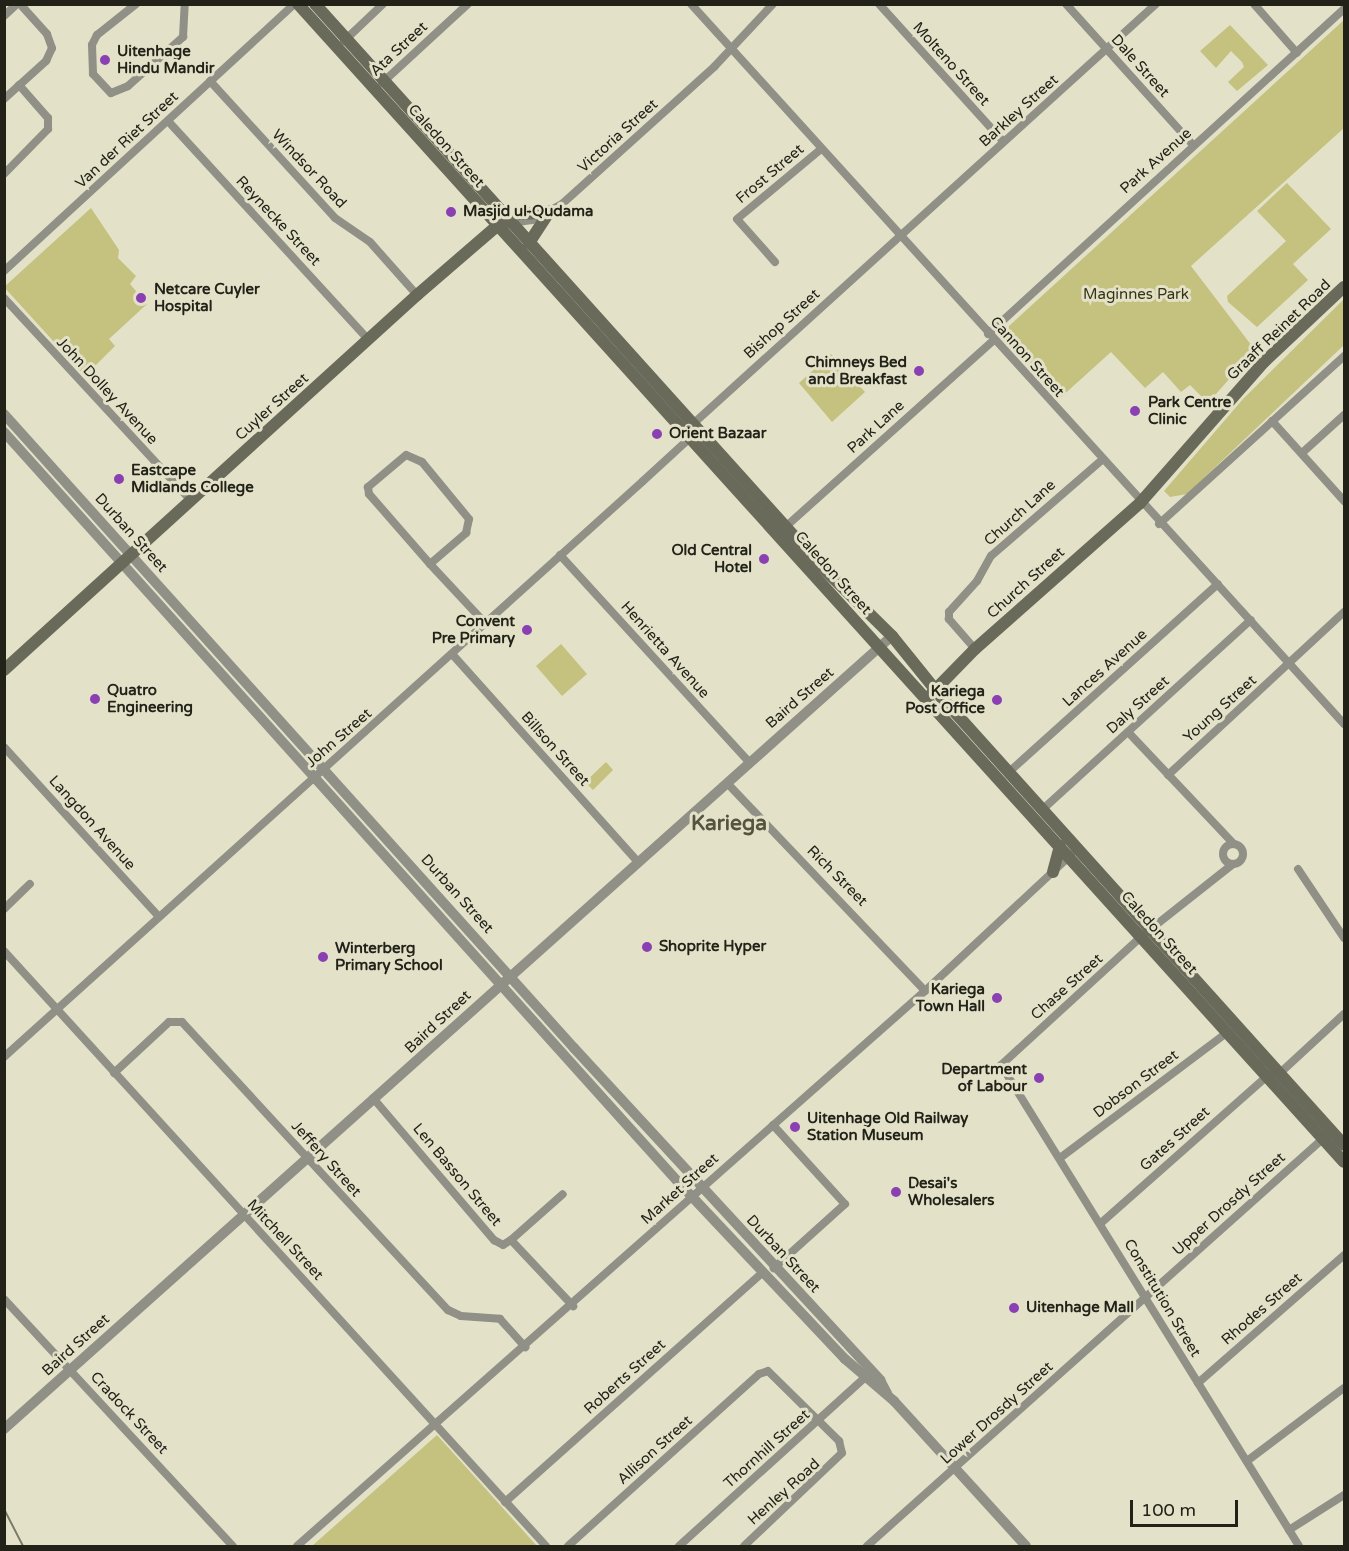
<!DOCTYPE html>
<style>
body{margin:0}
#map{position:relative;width:1349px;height:1551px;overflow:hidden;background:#e3e2c9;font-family:"Varela Round",sans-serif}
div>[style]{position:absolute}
.green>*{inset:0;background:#c5c17e}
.minor>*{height:8px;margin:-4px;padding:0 4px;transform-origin:4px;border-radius:4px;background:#909086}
.minor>.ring{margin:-4px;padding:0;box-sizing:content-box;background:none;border:8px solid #909086;border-radius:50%}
.tertiary>*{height:10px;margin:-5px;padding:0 5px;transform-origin:5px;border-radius:5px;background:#909086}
.secondary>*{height:12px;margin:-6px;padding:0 6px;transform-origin:6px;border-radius:6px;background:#6a6a5b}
.rail>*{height:2px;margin:-1px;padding:0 1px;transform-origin:1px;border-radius:1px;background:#7a7a6a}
.dots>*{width:16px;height:16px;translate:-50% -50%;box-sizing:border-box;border:3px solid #e3e2c9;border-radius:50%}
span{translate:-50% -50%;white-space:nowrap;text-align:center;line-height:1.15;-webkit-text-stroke:6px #e3e2c9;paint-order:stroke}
.street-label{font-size:15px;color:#222219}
.poi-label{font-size:15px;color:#222219;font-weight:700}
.left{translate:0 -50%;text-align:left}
.right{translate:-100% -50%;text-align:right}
.park-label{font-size:15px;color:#363414}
.district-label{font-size:21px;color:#55543f;font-weight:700}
.frame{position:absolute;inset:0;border:6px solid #222219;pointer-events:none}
.scale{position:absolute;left:1130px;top:1500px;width:108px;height:27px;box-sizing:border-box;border:3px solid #222219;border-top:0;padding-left:8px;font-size:18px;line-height:21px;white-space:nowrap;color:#222219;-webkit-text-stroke:4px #e3e2c9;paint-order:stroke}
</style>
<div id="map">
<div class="green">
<i style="clip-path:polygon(1344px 20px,1344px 128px,1191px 266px,1255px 350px,1208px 403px,1190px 385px,1181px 392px,1163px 372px,1145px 388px,1111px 352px,1059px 399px,1006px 341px,1009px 326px)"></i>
<i style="clip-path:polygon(1230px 25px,1268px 65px,1237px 91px,1228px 82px,1244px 67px,1242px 62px,1231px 51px,1216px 68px,1200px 51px)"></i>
<i style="clip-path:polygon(1287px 183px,1331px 229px,1293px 264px,1308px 280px,1257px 327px,1228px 302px,1227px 296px,1286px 241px,1257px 211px)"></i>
<i style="clip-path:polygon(91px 208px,119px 250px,118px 258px,136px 276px,130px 284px,147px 304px,109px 339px,115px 346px,85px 376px,4px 287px)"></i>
<i style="clip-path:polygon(1344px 299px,1344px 345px,1187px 494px,1170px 497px,1164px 491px,1243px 399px)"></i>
<i style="clip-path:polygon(831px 354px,865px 392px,832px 422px,799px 383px)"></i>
<i style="clip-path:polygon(561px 644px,587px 674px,562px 696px,536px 666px)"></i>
<i style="clip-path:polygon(606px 762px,613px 770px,593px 790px,585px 782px)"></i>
<i style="clip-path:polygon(437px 1435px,537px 1546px,312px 1546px)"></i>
</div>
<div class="minor">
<i style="left:136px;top:4px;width:50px;rotate:141.5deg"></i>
<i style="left:97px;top:35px;width:11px;rotate:117deg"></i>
<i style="left:92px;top:45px;width:29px;rotate:88deg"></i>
<i style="left:93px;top:74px;width:26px;rotate:47deg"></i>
<i style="left:111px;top:93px;width:18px;rotate:-22deg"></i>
<i style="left:128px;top:86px;width:74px;rotate:-41.7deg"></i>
<i style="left:183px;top:37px;width:33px;rotate:-87deg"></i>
<i style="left:691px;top:4px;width:972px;rotate:47.79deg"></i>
<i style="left:879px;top:4px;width:185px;rotate:47.9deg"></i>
<i style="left:1066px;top:4px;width:190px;rotate:48deg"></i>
<i style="left:1254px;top:4px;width:65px;rotate:48.7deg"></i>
<i style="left:4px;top:16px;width:18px;rotate:-43deg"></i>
<i style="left:344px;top:41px;width:54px;rotate:-43.5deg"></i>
<i style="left:210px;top:81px;width:185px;rotate:47.6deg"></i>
<i style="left:335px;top:218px;width:42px;rotate:34.4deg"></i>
<i style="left:370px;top:242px;width:71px;rotate:48.4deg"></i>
<i style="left:382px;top:83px;width:117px;rotate:-42.6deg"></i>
<i style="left:4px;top:99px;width:57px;rotate:-42.1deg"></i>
<i style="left:46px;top:61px;width:14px;rotate:-65deg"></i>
<i style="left:52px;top:48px;width:15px;rotate:-110deg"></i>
<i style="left:47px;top:34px;width:40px;rotate:-132deg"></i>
<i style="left:168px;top:121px;width:296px;rotate:47.5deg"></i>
<i style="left:4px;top:174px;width:63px;rotate:-45.6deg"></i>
<i style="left:48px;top:129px;width:11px;rotate:-90deg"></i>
<i style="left:48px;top:118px;width:44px;rotate:-131.3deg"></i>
<i style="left:511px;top:223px;width:21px;rotate:-8deg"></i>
<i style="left:532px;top:220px;width:34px;rotate:-28deg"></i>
<i style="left:562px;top:204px;width:205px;rotate:-42deg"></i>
<i style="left:714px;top:67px;width:86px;rotate:-46.9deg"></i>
<i style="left:775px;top:262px;width:57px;rotate:-131.5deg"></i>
<i style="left:737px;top:219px;width:109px;rotate:-39.8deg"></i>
<i style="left:4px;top:271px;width:394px;rotate:-42.6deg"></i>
<i style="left:4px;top:298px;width:276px;rotate:47.3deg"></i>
<i style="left:988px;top:334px;width:482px;rotate:-42.4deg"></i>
<i style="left:1272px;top:421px;width:108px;rotate:48deg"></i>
<i style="left:1302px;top:453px;width:57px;rotate:-42.1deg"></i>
<i style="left:1159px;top:524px;width:250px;rotate:-42.2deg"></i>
<i style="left:782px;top:530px;width:285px;rotate:-41.9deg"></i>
<i style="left:560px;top:555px;width:282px;rotate:47.6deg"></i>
<i style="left:430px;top:564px;width:48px;rotate:-40.7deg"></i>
<i style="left:466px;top:533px;width:14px;rotate:-78deg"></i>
<i style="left:469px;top:519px;width:74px;rotate:-129.5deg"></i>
<i style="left:422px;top:462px;width:17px;rotate:-156deg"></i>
<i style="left:406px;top:455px;width:50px;rotate:139.9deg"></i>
<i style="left:368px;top:487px;width:7px;rotate:82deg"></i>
<i style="left:369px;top:494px;width:93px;rotate:48.9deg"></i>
<i style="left:430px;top:564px;width:82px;rotate:47deg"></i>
<i style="left:975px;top:649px;width:40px;rotate:-131deg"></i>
<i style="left:949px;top:619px;width:7px;rotate:-90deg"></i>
<i style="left:949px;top:612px;width:42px;rotate:-47.9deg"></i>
<i style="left:977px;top:581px;width:29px;rotate:-61deg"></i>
<i style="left:991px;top:556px;width:147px;rotate:-40.9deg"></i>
<i style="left:452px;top:654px;width:279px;rotate:48.2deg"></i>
<i style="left:1128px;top:732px;width:154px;rotate:46.6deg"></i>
<i style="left:4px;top:747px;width:230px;rotate:47.6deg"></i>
<i style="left:1009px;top:772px;width:281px;rotate:-42deg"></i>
<i style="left:1168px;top:775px;width:240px;rotate:-42.8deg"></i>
<i style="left:727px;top:783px;width:287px;rotate:46.4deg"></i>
<i style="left:1043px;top:809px;width:281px;rotate:-42.3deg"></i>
<i class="ring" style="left:1223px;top:844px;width:12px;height:12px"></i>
<i style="left:1233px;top:864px;width:115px;rotate:141.7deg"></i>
<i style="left:1143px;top:935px;width:193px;rotate:137.5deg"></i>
<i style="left:1001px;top:1065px;width:566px;rotate:58.22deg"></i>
<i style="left:1298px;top:869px;width:83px;rotate:56.3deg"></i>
<i style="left:4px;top:909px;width:36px;rotate:-44deg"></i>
<i style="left:4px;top:951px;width:805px;rotate:47.67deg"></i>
<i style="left:4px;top:1057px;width:860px;rotate:-42.03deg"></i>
<i style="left:643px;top:481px;width:64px;rotate:-42.5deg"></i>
<i style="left:690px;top:438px;width:16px;rotate:-75deg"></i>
<i style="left:694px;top:423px;width:624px;rotate:-42.21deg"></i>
<i style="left:114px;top:1073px;width:75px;rotate:-42.8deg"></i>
<i style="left:169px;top:1022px;width:13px"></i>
<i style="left:182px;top:1022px;width:392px;rotate:47.3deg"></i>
<i style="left:448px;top:1310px;width:14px;rotate:25deg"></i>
<i style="left:461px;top:1316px;width:39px;rotate:4deg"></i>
<i style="left:500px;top:1319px;width:38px;rotate:48deg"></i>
<i style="left:373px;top:1098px;width:187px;rotate:49.6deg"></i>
<i style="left:494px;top:1240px;width:10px;rotate:29deg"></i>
<i style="left:503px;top:1245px;width:9px;rotate:-32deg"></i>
<i style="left:511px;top:1240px;width:91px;rotate:46.8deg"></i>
<i style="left:773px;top:1125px;width:107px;rotate:47.7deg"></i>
<i style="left:845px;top:1204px;width:96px;rotate:138deg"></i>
<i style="left:1060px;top:1158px;width:210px;rotate:-36.9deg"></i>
<i style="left:1101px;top:1223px;width:222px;rotate:-41.5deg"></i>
<i style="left:1267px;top:1076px;width:13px;rotate:-13deg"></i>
<i style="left:1280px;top:1073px;width:87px;rotate:-42.7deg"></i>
<i style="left:511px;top:1240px;width:69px;rotate:-41.5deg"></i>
<i style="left:4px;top:1299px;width:337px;rotate:47.2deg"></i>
<i style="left:1198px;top:1383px;width:194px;rotate:-41.2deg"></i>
<i style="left:1247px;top:1461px;width:121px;rotate:-37deg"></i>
<i style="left:505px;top:1502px;width:346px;rotate:-41.7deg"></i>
<i style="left:1289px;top:1530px;width:65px;rotate:-32.5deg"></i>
<i style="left:297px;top:1546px;width:838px;rotate:-41.47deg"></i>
<i style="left:925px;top:991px;width:200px;rotate:-43deg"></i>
<i style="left:568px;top:1546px;width:257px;rotate:-42deg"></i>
<i style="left:759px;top:1374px;width:9px;rotate:-18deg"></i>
<i style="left:768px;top:1371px;width:100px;rotate:44.6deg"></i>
<i style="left:839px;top:1441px;width:12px;rotate:76deg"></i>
<i style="left:842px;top:1453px;width:135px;rotate:136.5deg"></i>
<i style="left:679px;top:1546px;width:258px;rotate:-42.2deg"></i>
<i style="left:867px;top:1546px;width:617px;rotate:-41.78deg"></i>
</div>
<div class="tertiary">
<i style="left:4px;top:414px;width:853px;rotate:48.04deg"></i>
<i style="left:574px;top:1048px;width:452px;rotate:47.3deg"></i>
<i style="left:880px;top:1380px;width:15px;rotate:62deg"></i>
<i style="left:4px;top:432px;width:1011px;rotate:48.05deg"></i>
<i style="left:680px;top:1184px;width:241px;rotate:46.7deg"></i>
<i style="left:845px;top:1359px;width:65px;rotate:40.6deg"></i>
<i style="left:894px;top:1401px;width:196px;rotate:47.7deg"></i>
<i style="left:4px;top:1429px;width:1191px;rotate:-41.77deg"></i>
</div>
<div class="secondary">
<i style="left:298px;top:4px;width:1560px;rotate:47.91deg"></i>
<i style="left:315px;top:4px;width:756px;rotate:48deg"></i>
<i style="left:821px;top:566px;width:100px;rotate:44.6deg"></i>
<i style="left:892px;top:636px;width:80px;rotate:51.1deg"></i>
<i style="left:942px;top:698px;width:601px;rotate:48.03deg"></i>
<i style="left:504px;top:214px;width:43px;rotate:-1.3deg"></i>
<i style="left:529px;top:243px;width:38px;rotate:-57deg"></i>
<i style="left:4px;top:670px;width:558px;rotate:-42.24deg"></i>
<i style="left:417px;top:295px;width:107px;rotate:-40.8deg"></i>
<i style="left:498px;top:225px;width:6px;rotate:-9deg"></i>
<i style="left:932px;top:693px;width:62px;rotate:-45.7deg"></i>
<i style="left:975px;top:649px;width:220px;rotate:-41.5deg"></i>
<i style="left:1140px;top:503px;width:188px;rotate:-48.7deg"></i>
<i style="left:1264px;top:362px;width:110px;rotate:-43.2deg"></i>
<i style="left:1053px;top:872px;width:27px;rotate:-75deg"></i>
</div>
<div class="rail">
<i style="left:4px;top:1509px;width:42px;rotate:62.8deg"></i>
</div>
<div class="dots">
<i style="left:105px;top:60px;background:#8a40b2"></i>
<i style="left:451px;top:212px;background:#8a40b2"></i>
<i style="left:141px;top:298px;background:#8a40b2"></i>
<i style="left:919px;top:371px;background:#8a40b2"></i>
<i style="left:1135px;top:411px;background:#8a40b2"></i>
<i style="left:657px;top:434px;background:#8a40b2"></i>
<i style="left:119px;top:479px;background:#8a40b2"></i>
<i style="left:764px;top:559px;background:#8a40b2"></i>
<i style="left:527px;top:630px;background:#8a40b2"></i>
<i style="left:95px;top:699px;background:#8a40b2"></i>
<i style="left:997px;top:700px;background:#8a40b2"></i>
<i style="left:647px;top:947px;background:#8a40b2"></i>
<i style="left:323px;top:957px;background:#8a40b2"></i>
<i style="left:997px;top:998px;background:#8a40b2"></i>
<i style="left:1039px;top:1078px;background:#8a40b2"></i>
<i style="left:795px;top:1127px;background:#8a40b2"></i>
<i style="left:896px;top:1192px;background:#8a40b2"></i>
<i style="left:1014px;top:1308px;background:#8a40b2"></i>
</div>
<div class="street-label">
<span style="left:399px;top:49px;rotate:-43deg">Ata Street</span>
<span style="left:951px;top:64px;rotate:48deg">Molteno Street</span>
<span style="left:1140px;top:66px;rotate:48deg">Dale Street</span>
<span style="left:1019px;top:111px;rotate:-42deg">Barkley Street</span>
<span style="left:618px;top:136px;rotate:-42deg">Victoria Street</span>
<span style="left:127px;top:140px;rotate:-43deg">Van der Riet Street</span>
<span style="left:446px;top:146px;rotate:48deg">Caledon Street</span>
<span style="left:1156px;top:161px;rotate:-42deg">Park Avenue</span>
<span style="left:309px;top:169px;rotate:47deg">Windsor Road</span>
<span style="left:770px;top:174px;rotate:-40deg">Frost Street</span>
<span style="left:278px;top:221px;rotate:47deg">Reynecke Street</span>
<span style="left:782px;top:324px;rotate:-42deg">Bishop Street</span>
<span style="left:1279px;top:330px;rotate:-44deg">Graaff Reinet Road</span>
<span style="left:1027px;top:357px;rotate:48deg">Cannon Street</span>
<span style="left:107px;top:391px;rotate:47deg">John Dolley Avenue</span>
<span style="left:272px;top:407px;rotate:-42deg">Cuyler Street</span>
<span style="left:876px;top:427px;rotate:-42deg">Park Lane</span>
<span style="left:1020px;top:513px;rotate:-42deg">Church Lane</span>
<span style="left:131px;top:533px;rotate:48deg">Durban Street</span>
<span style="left:833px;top:573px;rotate:48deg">Caledon Street</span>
<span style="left:1026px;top:583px;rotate:-42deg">Church Street</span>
<span style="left:665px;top:650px;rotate:48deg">Henrietta Avenue</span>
<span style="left:1105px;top:668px;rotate:-42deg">Lances Avenue</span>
<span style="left:800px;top:698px;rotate:-41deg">Baird Street</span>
<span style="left:1138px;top:705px;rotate:-42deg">Daly Street</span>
<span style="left:1220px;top:709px;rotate:-42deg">Young Street</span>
<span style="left:339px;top:738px;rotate:-41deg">John Street</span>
<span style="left:555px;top:749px;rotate:48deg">Billson Street</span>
<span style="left:92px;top:823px;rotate:48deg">Langdon Avenue</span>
<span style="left:837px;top:876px;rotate:45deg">Rich Street</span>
<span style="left:457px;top:894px;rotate:48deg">Durban Street</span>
<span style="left:1159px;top:933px;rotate:48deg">Caledon Street</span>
<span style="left:1067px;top:987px;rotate:-42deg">Chase Street</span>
<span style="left:438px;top:1022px;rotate:-43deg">Baird Street</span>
<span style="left:1136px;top:1084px;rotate:-37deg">Dobson Street</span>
<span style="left:1175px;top:1139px;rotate:-42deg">Gates Street</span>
<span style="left:326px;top:1159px;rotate:48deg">Jeffery Street</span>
<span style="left:457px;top:1175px;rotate:50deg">Len Basson Street</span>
<span style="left:680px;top:1189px;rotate:-42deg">Market Street</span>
<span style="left:1229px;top:1204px;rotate:-42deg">Upper Drosdy Street</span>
<span style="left:285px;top:1240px;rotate:47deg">Mitchell Street</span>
<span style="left:783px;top:1254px;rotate:47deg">Durban Street</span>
<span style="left:1162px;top:1298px;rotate:59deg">Constitution Street</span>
<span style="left:1262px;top:1309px;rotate:-41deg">Rhodes Street</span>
<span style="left:76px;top:1345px;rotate:-42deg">Baird Street</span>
<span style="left:625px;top:1377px;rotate:-42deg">Roberts Street</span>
<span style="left:129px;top:1413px;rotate:47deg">Cradock Street</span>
<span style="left:997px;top:1413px;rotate:-42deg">Lower Drosdy Street</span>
<span style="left:767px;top:1449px;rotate:-42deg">Thornhill Street</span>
<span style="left:655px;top:1450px;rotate:-42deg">Allison Street</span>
<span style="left:784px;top:1492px;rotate:-42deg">Henley Road</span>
</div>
<div class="poi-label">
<span class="left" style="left:117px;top:60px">Uitenhage<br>Hindu Mandir</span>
<span class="left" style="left:463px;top:212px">Masjid ul-Qudama</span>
<span class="left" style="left:154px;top:298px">Netcare Cuyler<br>Hospital</span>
<span class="right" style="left:907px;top:371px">Chimneys Bed<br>and Breakfast</span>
<span class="left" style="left:1148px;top:411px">Park Centre<br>Clinic</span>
<span class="left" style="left:669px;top:434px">Orient Bazaar</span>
<span class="left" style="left:131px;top:479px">Eastcape<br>Midlands College</span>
<span class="right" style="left:752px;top:559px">Old Central<br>Hotel</span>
<span class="right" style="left:515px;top:630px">Convent<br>Pre Primary</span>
<span class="left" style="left:107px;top:699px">Quatro<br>Engineering</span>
<span class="right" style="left:985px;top:700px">Kariega<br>Post Office</span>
<span class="left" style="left:659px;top:947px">Shoprite Hyper</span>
<span class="left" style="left:335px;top:957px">Winterberg<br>Primary School</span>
<span class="right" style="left:985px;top:998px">Kariega<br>Town Hall</span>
<span class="right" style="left:1027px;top:1078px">Department<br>of Labour</span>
<span class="left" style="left:807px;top:1127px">Uitenhage Old Railway<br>Station Museum</span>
<span class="left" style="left:908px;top:1192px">Desai's<br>Wholesalers</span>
<span class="left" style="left:1026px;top:1308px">Uitenhage Mall</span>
</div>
<div class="park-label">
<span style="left:1136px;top:295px">Maginnes Park</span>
</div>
<div class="district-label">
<span style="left:729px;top:824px">Kariega</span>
</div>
<div class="frame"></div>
<div class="scale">100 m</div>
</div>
